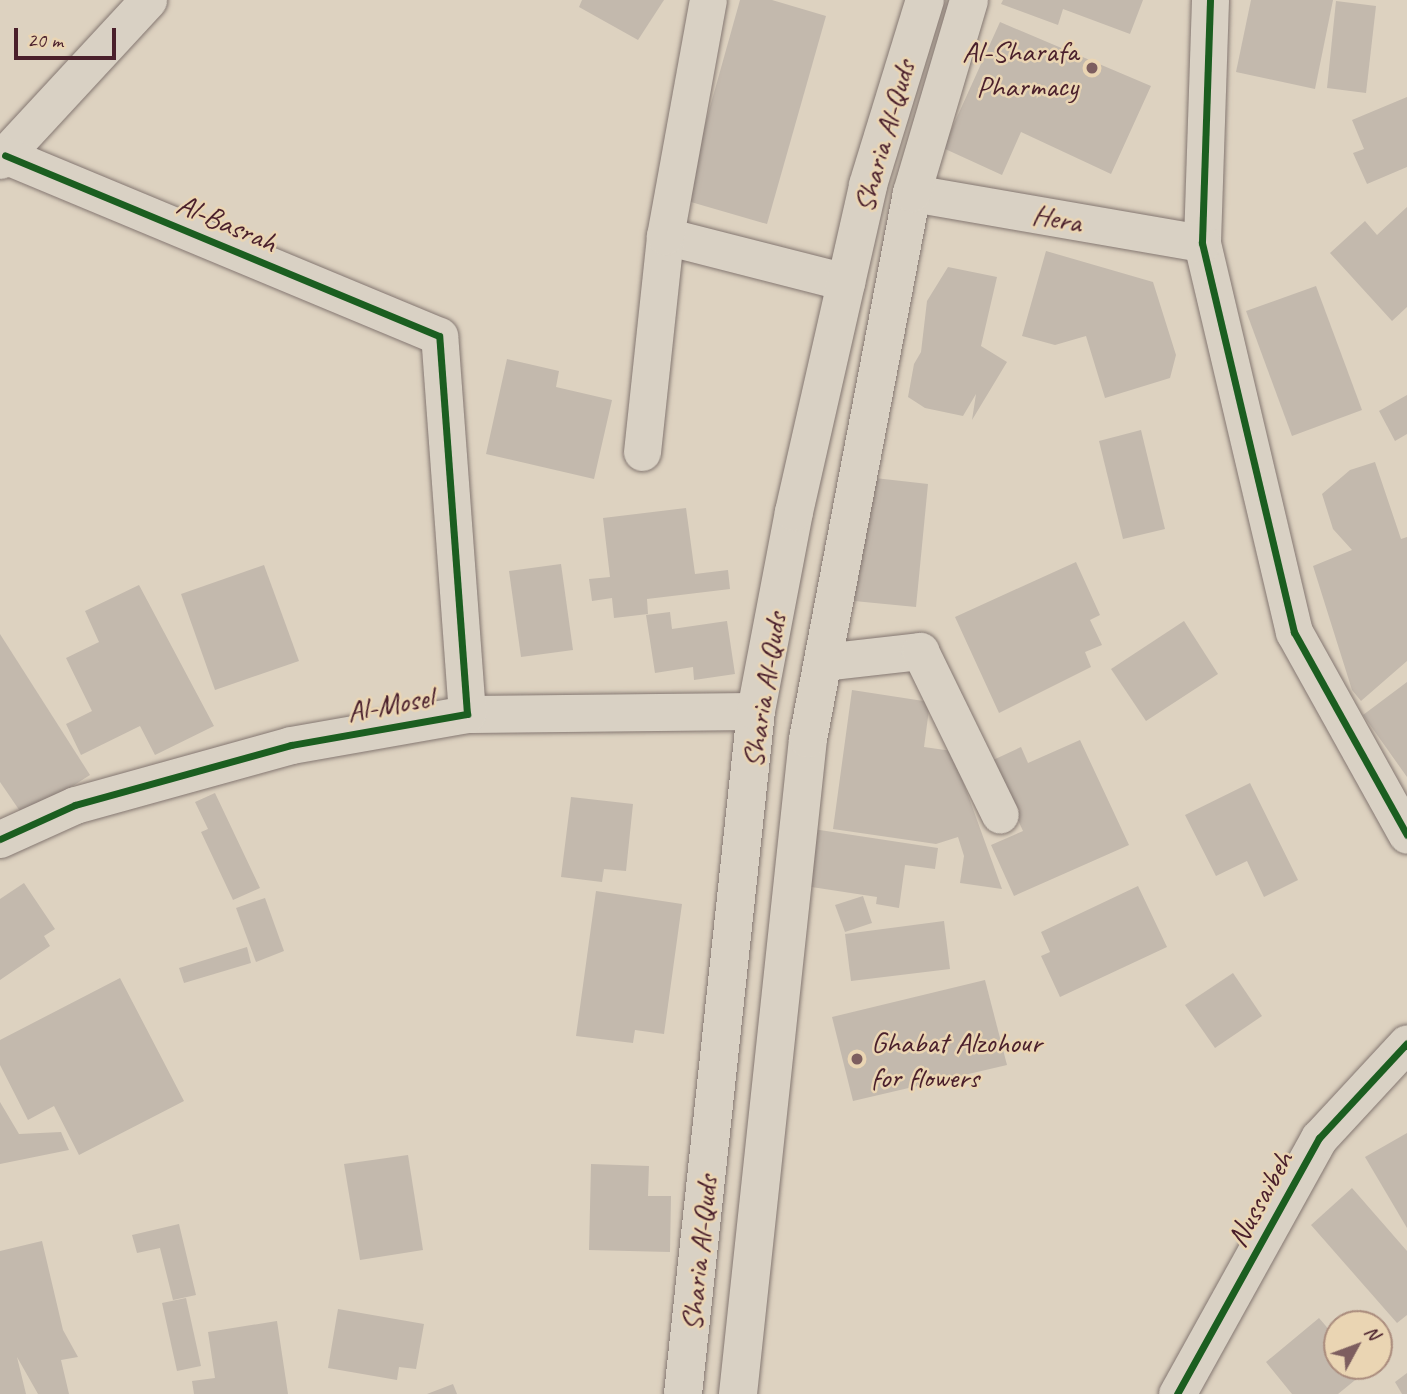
<!DOCTYPE html>
<style>
body{margin:0}
#map{position:relative;width:1407px;height:1394px;overflow:hidden;background:#ddd2c0;font-family:Caveat,sans-serif}
div>[style]{position:absolute}
.building>*{inset:0;background:#c3b9ad}
.roads{filter:drop-shadow(0 0 2px #847771) drop-shadow(0 0 2px #847771)}
.minor>*{height:37px;margin:-18.5px;padding:0 18.5px;transform-origin:18.5px;border-radius:18.5px;background:#d9d1c4}
.major>*{height:38px;margin:-19px;padding:0 19px;transform-origin:19px;border-radius:19px;background:#d9d1c4}
.cycleway>*{height:7px;margin:-3.5px;padding:0 3.5px;transform-origin:3.5px;border-radius:3.5px;background:#1b5e20}
.dots>*{width:19px;height:19px;translate:-50% -50%;box-sizing:border-box;border:4px solid #ead5b3;border-radius:50%}
span{translate:-50% -50%;white-space:nowrap;text-align:center;line-height:1.15;-webkit-text-stroke:5px #ead5b3;paint-order:stroke}
.poi-label{font-size:30px;color:#4a1f2b}
.right{translate:-100% -50%;text-align:right}
.left{translate:0 -50%;text-align:left}
.street-label{font-size:30px;color:#4a1f2b}
.north{position:absolute;left:1323px;top:1310px;width:70px;height:70px;box-sizing:border-box;background:#ead5b3;border:2px solid #aa8c7d;border-radius:50%;rotate:49deg;font-size:19px;font-weight:700;line-height:28px;text-align:center;color:#4a1f2b}
.north::after{content:'';display:block;margin:auto;width:24px;height:32px;background:#7d5e5f;clip-path:polygon(50% 0,100% 100%,50% 72%,0 100%)}
.scale{position:absolute;left:14px;top:28px;width:102px;height:32px;box-sizing:border-box;border:4px solid #4a1f2b;border-top:0;padding-left:9px;font-size:21px;line-height:24px;white-space:nowrap;color:#4a1f2b;-webkit-text-stroke:5px #ead5b3;paint-order:stroke}
</style>
<div id="map">
<div class="building">
<i style="clip-path:polygon(582px 0,664px 0,638px 40px,579px 7px)"></i>
<i style="clip-path:polygon(740px 0,772px 0,826px 16px,767px 224px,684px 200px)"></i>
<i style="clip-path:polygon(1003px 0,1143px 0,1130px 34px,1063px 9px,1058px 25px,1001px 4px)"></i>
<i style="clip-path:polygon(1251px 0,1333px 0,1315px 89px,1236px 72px)"></i>
<i style="clip-path:polygon(1336px 1px,1376px 6px,1366px 93px,1327px 88px)"></i>
<i style="clip-path:polygon(1000px 22px,1151px 86px,1111px 174px,1021px 132px,1002px 175px,943px 148px)"></i>
<i style="clip-path:polygon(1407px 97px,1407px 167px,1367px 184px,1353px 153px,1364px 149px,1352px 120px)"></i>
<i style="clip-path:polygon(1407px 207px,1407px 307px,1392px 321px,1330px 253px,1365px 221px,1377px 235px)"></i>
<i style="clip-path:polygon(1046px 251px,1153px 282px,1176px 355px,1170px 378px,1105px 398px,1086px 336px,1055px 345px,1022px 336px)"></i>
<i style="clip-path:polygon(948px 267px,997px 277px,981px 346px,1007px 362px,972px 420px,976px 394px,963px 416px,925px 408px,908px 397px,914px 364px,921px 352px,927px 301px)"></i>
<i style="clip-path:polygon(1316px 286px,1362px 410px,1292px 436px,1246px 311px)"></i>
<i style="clip-path:polygon(507px 359px,559px 371px,556px 387px,612px 400px,594px 479px,486px 454px)"></i>
<i style="clip-path:polygon(1407px 395px,1407px 434px,1395px 441px,1379px 411px)"></i>
<i style="clip-path:polygon(1141px 430px,1165px 529px,1123px 539px,1099px 441px)"></i>
<i style="clip-path:polygon(1375px 462px,1401px 539px,1407px 537px,1407px 661px,1361px 701px,1352px 690px,1313px 566px,1352px 550px,1333px 529px,1322px 494px,1350px 470px)"></i>
<i style="clip-path:polygon(866px 477px,928px 484px,916px 607px,854px 601px)"></i>
<i style="clip-path:polygon(686px 508px,695px 574px,728px 570px,730px 589px,647px 599px,648px 614px,614px 618px,612px 598px,592px 601px,589px 579px,610px 577px,603px 518px)"></i>
<i style="clip-path:polygon(1076px 562px,1100px 615px,1090px 620px,1102px 645px,1085px 652px,1091px 667px,999px 713px,955px 617px)"></i>
<i style="clip-path:polygon(561px 564px,573px 650px,521px 657px,509px 571px)"></i>
<i style="clip-path:polygon(264px 565px,299px 661px,215px 690px,181px 594px)"></i>
<i style="clip-path:polygon(139px 585px,214px 726px,155px 755px,140px 726px,81px 755px,66px 724px,92px 711px,66px 658px,99px 642px,85px 611px)"></i>
<i style="clip-path:polygon(670px 612px,672px 629px,727px 621px,735px 674px,694px 680px,693px 667px,655px 673px,646px 615px)"></i>
<i style="clip-path:polygon(1184px 621px,1218px 674px,1146px 721px,1111px 669px)"></i>
<i style="clip-path:polygon(0 634px,90px 775px,24px 817px,0 782px)"></i>
<i style="clip-path:polygon(1407px 682px,1407px 777px,1363px 715px)"></i>
<i style="clip-path:polygon(852px 690px,930px 702px,924px 747px,952px 751px,1002px 889px,960px 883px,964px 856px,958px 837px,936px 844px,833px 829px)"></i>
<i style="clip-path:polygon(1080px 740px,1129px 845px,1014px 896px,991px 845px,1023px 831px,991px 761px,1021px 747px,1028px 763px)"></i>
<i style="clip-path:polygon(1250px 783px,1298px 880px,1264px 897px,1247px 861px,1216px 876px,1185px 815px)"></i>
<i style="clip-path:polygon(215px 793px,260px 888px,233px 900px,201px 832px,208px 829px,195px 802px)"></i>
<i style="clip-path:polygon(571px 797px,633px 804px,626px 871px,604px 869px,602px 882px,561px 877px)"></i>
<i style="clip-path:polygon(813px 829px,938px 848px,935px 869px,905px 865px,899px 908px,876px 904px,877px 897px,805px 886px)"></i>
<i style="clip-path:polygon(24px 883px,55px 929px,44px 936px,50px 946px,0 980px,0 899px)"></i>
<i style="clip-path:polygon(1138px 886px,1167px 947px,1060px 997px,1041px 956px,1050px 952px,1041px 932px)"></i>
<i style="clip-path:polygon(596px 891px,682px 904px,664px 1034px,635px 1030px,633px 1043px,576px 1036px)"></i>
<i style="clip-path:polygon(863px 896px,872px 923px,845px 932px,835px 905px)"></i>
<i style="clip-path:polygon(265px 898px,284px 951px,256px 962px,236px 908px)"></i>
<i style="clip-path:polygon(944px 921px,950px 969px,851px 981px,845px 934px)"></i>
<i style="clip-path:polygon(247px 947px,251px 963px,184px 983px,179px 968px)"></i>
<i style="clip-path:polygon(1233px 973px,1262px 1016px,1215px 1048px,1185px 1005px)"></i>
<i style="clip-path:polygon(120px 978px,184px 1101px,79px 1155px,54px 1106px,28px 1120px,0 1065px,0 1040px)"></i>
<i style="clip-path:polygon(985px 980px,1007px 1065px,853px 1101px,832px 1017px)"></i>
<i style="clip-path:polygon(0 1102px,19px 1134px,61px 1132px,69px 1150px,0 1164px)"></i>
<i style="clip-path:polygon(1407px 1133px,1407px 1228px,1365px 1157px)"></i>
<i style="clip-path:polygon(408px 1155px,423px 1250px,360px 1260px,344px 1164px)"></i>
<i style="clip-path:polygon(591px 1164px,649px 1166px,648px 1196px,671px 1196px,670px 1252px,589px 1250px)"></i>
<i style="clip-path:polygon(1352px 1188px,1407px 1251px,1407px 1315px,1397px 1323px,1311px 1225px)"></i>
<i style="clip-path:polygon(179px 1224px,196px 1295px,173px 1300px,160px 1248px,137px 1253px,132px 1235px)"></i>
<i style="clip-path:polygon(42px 1241px,63px 1330px,78px 1357px,61px 1360px,69px 1394px,38px 1394px,17px 1357px,26px 1394px,0 1394px,0 1251px)"></i>
<i style="clip-path:polygon(186px 1298px,201px 1366px,177px 1371px,162px 1303px)"></i>
<i style="clip-path:polygon(338px 1309px,424px 1324px,416px 1369px,399px 1367px,397px 1380px,328px 1368px)"></i>
<i style="clip-path:polygon(1319px 1318px,1337px 1339px,1337px 1366px,1359px 1366px,1365px 1372px,1338px 1394px,1292px 1394px,1266px 1362px)"></i>
<i style="clip-path:polygon(277px 1321px,288px 1394px,194px 1394px,192px 1381px,215px 1378px,208px 1332px)"></i>
<i style="clip-path:polygon(1407px 1373px,1407px 1394px,1402px 1394px,1395px 1382px)"></i>
<i style="clip-path:polygon(453px 1384px,457px 1394px,427px 1394px)"></i>
</div>
<div class="roads">
<div class="minor">
<i style="left:1210px;top:0;width:243px;rotate:91.9deg"></i>
<i style="left:1202px;top:243px;width:400px;rotate:76.7deg"></i>
<i style="left:1294px;top:632px;width:232px;rotate:60.9deg"></i>
<i style="left:0;top:160px;width:218px;rotate:-47.2deg"></i>
<i style="left:912px;top:193px;width:294px;rotate:9.8deg"></i>
<i style="left:665px;top:236px;width:187px;rotate:14.3deg"></i>
<i style="left:642px;top:452px;width:217px;rotate:-83.9deg"></i>
<i style="left:665px;top:236px;width:240px;rotate:-79.7deg"></i>
<i style="left:823px;top:662px;width:98px;rotate:-6.5deg"></i>
<i style="left:920px;top:651px;width:182px;rotate:64deg"></i>
<i style="left:467px;top:714px;width:289px;rotate:-0.6deg"></i>
<i style="left:0;top:839px;width:82px;rotate:-24.4deg"></i>
<i style="left:75px;top:805px;width:224px;rotate:-15.5deg"></i>
<i style="left:291px;top:745px;width:179px;rotate:-10deg"></i>
<i style="left:467px;top:714px;width:379px;rotate:-94.2deg"></i>
<i style="left:439px;top:336px;width:470px;rotate:-157.4deg"></i>
<i style="left:1177px;top:1394px;width:293px;rotate:-61deg"></i>
<i style="left:1319px;top:1138px;width:129px;rotate:-47.2deg"></i>
</div>
<div class="major">
<i style="left:683px;top:1394px;width:687px;rotate:-83.9deg"></i>
<i style="left:756px;top:711px;width:203px;rotate:-79.2deg"></i>
<i style="left:794px;top:512px;width:335px;rotate:-77.2deg"></i>
<i style="left:868px;top:185px;width:194px;rotate:-72.9deg"></i>
<i style="left:738px;top:1394px;width:659px;rotate:-83.9deg"></i>
<i style="left:808px;top:739px;width:556px;rotate:-79.22deg"></i>
<i style="left:912px;top:193px;width:201px;rotate:-73.5deg"></i>
</div>
</div>
<div class="cycleway">
<i style="left:1210px;top:0;width:243px;rotate:91.9deg"></i>
<i style="left:1202px;top:243px;width:400px;rotate:76.7deg"></i>
<i style="left:1294px;top:632px;width:232px;rotate:60.9deg"></i>
<i style="left:0;top:839px;width:82px;rotate:-24.4deg"></i>
<i style="left:75px;top:805px;width:224px;rotate:-15.5deg"></i>
<i style="left:291px;top:745px;width:179px;rotate:-10deg"></i>
<i style="left:467px;top:714px;width:379px;rotate:-94.2deg"></i>
<i style="left:439px;top:336px;width:470px;rotate:-157.4deg"></i>
<i style="left:1177px;top:1394px;width:293px;rotate:-61deg"></i>
<i style="left:1319px;top:1138px;width:129px;rotate:-47.2deg"></i>
</div>
<div class="dots">
<i style="left:1092px;top:68px;background:#7d5e5f"></i>
<i style="left:857px;top:1059px;background:#7d5e5f"></i>
</div>
<div class="poi-label">
<span class="right" style="left:1078px;top:68px">Al-Sharafa<br>Pharmacy</span>
<span class="left" style="left:871px;top:1059px">Ghabat Alzohour<br>for flowers</span>
</div>
<div class="street-label">
<span style="left:884px;top:136px;rotate:-74deg">Sharia Al-Quds</span>
<span style="left:1057px;top:218px;rotate:10deg">Hera</span>
<span style="left:227px;top:223px;rotate:23deg">Al-Basrah</span>
<span style="left:764px;top:690px;rotate:-81deg">Sharia Al-Quds</span>
<span style="left:390px;top:704px;rotate:-10deg">Al-Mosel</span>
<span style="left:1260px;top:1199px;rotate:-61deg">Nussaibeh</span>
<span style="left:699px;top:1253px;rotate:-84deg">Sharia Al-Quds</span>
</div>
<div class="north">N</div>
<div class="scale">20 m</div>
</div>
